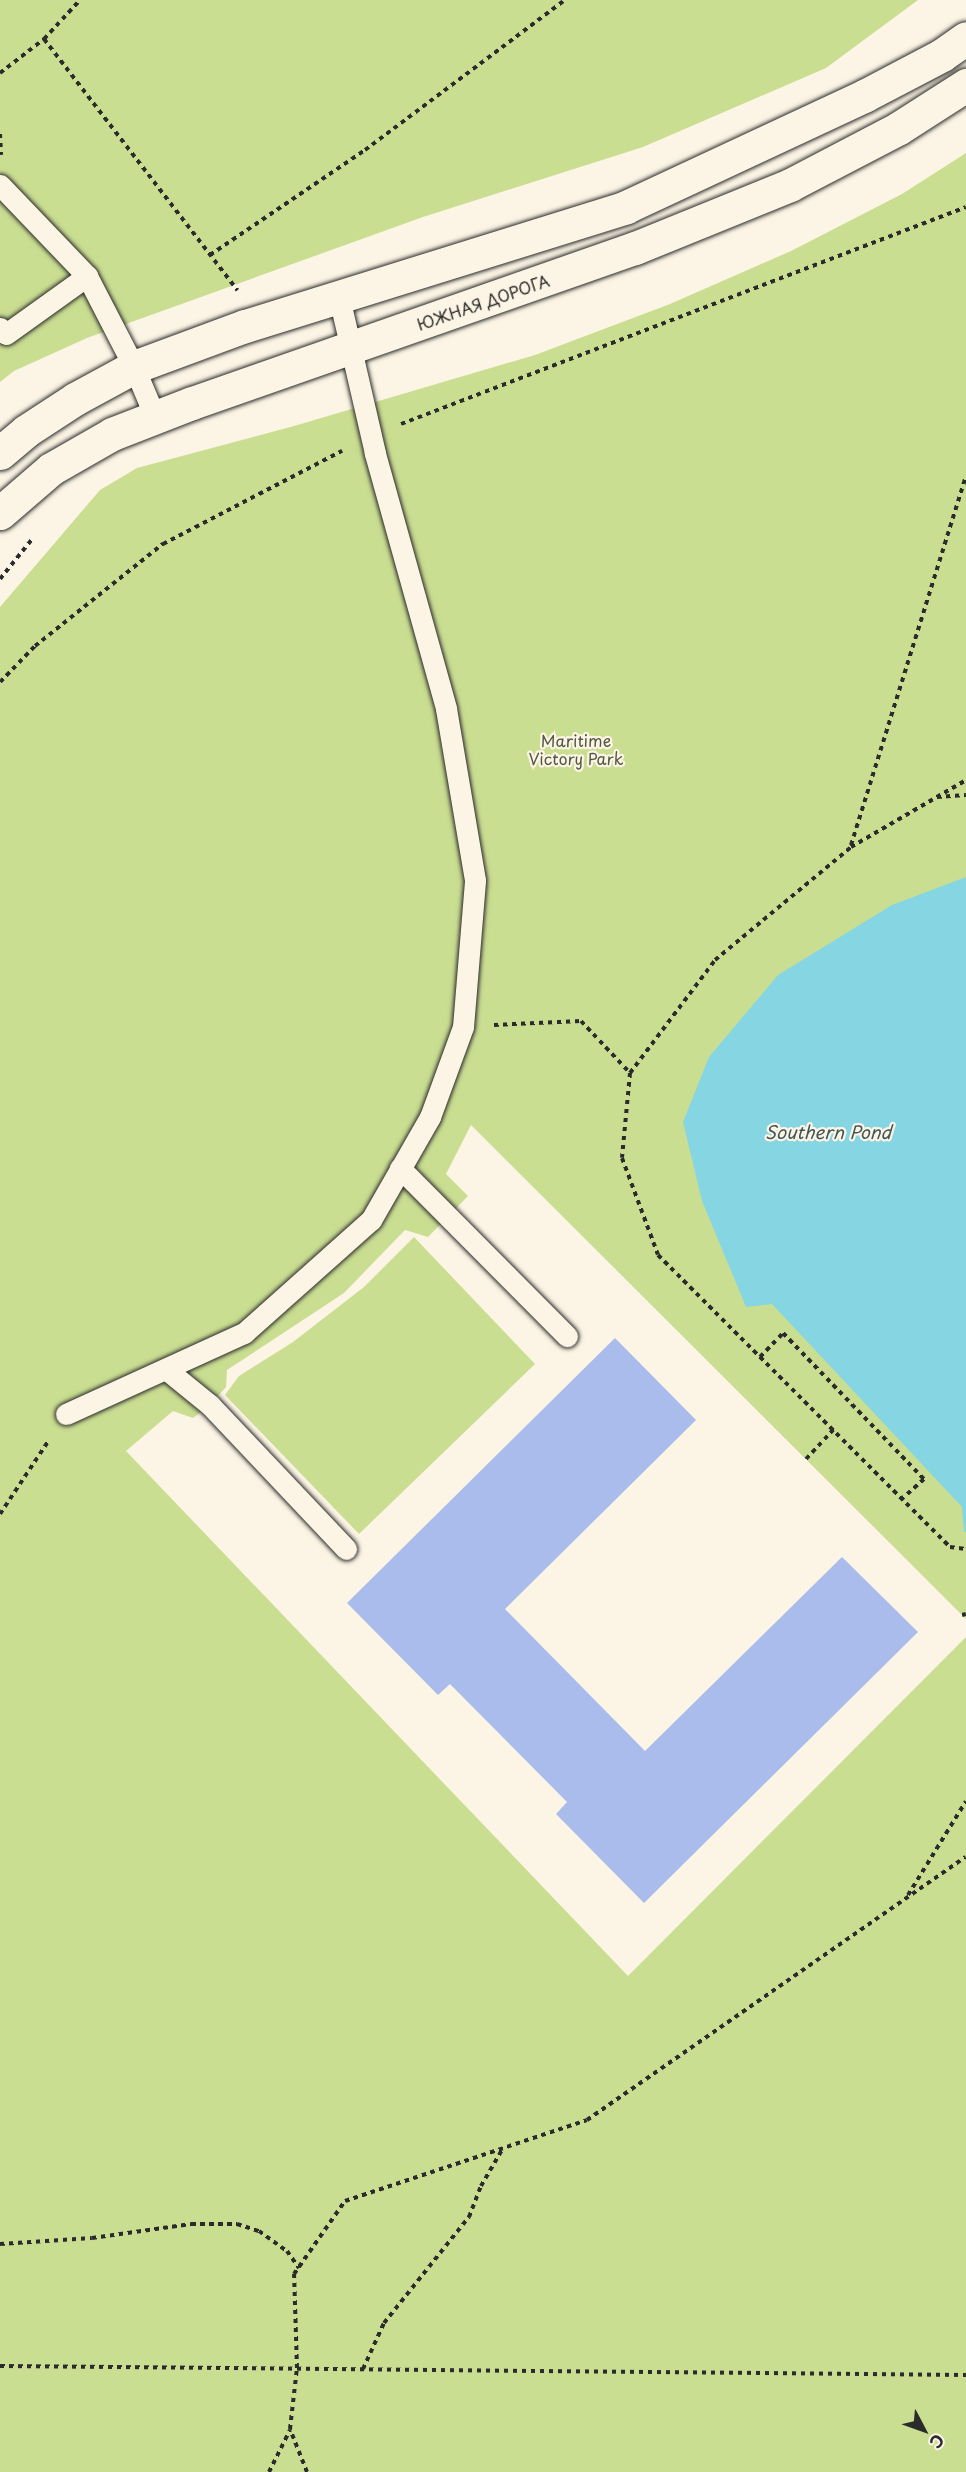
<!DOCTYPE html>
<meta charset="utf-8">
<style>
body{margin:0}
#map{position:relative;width:966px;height:2472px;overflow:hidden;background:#fcf5e5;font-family:"Playpen Sans",sans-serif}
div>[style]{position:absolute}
.green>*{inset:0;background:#cade92}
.water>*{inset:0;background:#85d5e2}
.building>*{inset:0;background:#a9bceb}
.path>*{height:4px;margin-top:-2px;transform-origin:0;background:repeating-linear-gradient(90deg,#2b2b2b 0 4.5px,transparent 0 9px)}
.roads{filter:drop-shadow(0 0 2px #2b2b2b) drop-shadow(0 0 2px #2b2b2b)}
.lane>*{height:21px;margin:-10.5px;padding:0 10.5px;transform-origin:10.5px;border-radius:10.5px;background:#fcf5e5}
.street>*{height:33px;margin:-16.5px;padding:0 16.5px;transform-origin:16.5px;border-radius:16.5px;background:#fcf5e5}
span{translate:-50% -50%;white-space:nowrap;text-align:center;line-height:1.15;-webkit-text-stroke:4.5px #fcf5e5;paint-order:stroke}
.street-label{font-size:16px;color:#2b2b2b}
.park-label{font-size:16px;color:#535845}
.water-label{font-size:18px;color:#425659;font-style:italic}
.north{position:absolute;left:894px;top:2400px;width:60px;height:60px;-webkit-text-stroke:4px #fcf5e5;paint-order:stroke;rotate:131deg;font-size:16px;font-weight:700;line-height:24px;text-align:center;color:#2b2b2b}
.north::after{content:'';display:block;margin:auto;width:21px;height:27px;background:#2b2b2b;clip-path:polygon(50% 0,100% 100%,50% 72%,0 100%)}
</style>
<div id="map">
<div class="green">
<i style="clip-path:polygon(0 0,918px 0,826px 68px,643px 147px,423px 217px,87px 338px,14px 371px,0 382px)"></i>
<i style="clip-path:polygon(966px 153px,966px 1619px,471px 1125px,446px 1174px,468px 1196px,428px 1237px,405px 1230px,344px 1293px,227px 1370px,226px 1387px,210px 1405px,193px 1418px,173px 1411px,126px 1451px,628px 1976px,966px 1637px,966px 2472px,0 2472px,0 607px,100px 490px,137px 468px,294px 426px,535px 355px,670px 304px,791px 251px,902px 194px)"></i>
<i style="clip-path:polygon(414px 1237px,535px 1364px,359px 1534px,225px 1395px,239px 1376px,293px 1342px,364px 1287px)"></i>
</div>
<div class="water">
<i style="clip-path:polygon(966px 877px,966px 1532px,964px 1532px,962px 1507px,772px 1304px,746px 1307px,702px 1201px,683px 1122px,709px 1057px,778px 975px,892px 905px)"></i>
</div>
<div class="building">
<i style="clip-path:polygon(615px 1338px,696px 1420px,505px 1609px,645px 1751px,842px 1557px,918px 1632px,644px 1903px,556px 1814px,567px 1802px,450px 1684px,438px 1695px,347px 1603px)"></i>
</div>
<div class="path">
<i style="left:44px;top:39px;width:317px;rotate:52.4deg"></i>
<i style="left:0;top:73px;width:56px;rotate:-37.7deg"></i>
<i style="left:44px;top:39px;width:53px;rotate:-47.3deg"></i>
<i style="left:0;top:134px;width:21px;rotate:87deg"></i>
<i style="left:210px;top:255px;width:187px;rotate:-34.1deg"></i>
<i style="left:365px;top:150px;width:250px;rotate:-36.9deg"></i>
<i style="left:401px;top:424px;width:605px;rotate:-21.01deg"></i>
<i style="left:0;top:579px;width:53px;rotate:-51.2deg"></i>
<i style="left:0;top:682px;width:50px;rotate:-45.8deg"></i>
<i style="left:35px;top:646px;width:164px;rotate:-38.6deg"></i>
<i style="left:163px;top:544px;width:202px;rotate:-27.5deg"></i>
<i style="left:937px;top:797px;width:29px;rotate:-4deg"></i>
<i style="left:851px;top:845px;width:387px;rotate:-72.7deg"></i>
<i style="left:494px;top:1025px;width:87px;rotate:-2.6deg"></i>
<i style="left:581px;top:1021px;width:71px;rotate:46.7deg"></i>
<i style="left:630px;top:1073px;width:85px;rotate:95.4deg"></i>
<i style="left:622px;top:1158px;width:103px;rotate:69.6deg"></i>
<i style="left:658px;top:1255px;width:413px;rotate:45deg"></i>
<i style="left:950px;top:1547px;width:16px;rotate:7deg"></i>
<i style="left:630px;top:1073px;width:141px;rotate:-53deg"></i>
<i style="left:715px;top:960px;width:177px;rotate:-39.7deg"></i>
<i style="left:851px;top:847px;width:133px;rotate:-30.2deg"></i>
<i style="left:760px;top:1357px;width:33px;rotate:-46deg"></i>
<i style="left:783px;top:1333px;width:203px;rotate:46deg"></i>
<i style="left:924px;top:1479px;width:30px;rotate:138deg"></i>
<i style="left:806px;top:1459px;width:40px;rotate:-47deg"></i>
<i style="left:0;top:1514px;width:89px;rotate:-56.5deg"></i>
<i style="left:962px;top:1615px;width:4px;rotate:-14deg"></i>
<i style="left:908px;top:1895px;width:110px;rotate:-58.3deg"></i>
<i style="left:0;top:2244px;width:92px;rotate:-3.7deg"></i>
<i style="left:92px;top:2238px;width:100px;rotate:-8deg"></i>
<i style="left:191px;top:2224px;width:46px"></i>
<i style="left:237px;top:2224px;width:23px;rotate:18deg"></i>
<i style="left:259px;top:2231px;width:34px;rotate:36deg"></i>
<i style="left:287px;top:2251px;width:21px;rotate:55deg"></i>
<i style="left:0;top:2366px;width:966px;rotate:0.53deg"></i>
<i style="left:363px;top:2369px;width:51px;rotate:-65.5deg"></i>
<i style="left:384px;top:2323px;width:136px;rotate:-51.3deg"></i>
<i style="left:469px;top:2217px;width:33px;rotate:-69deg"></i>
<i style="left:481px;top:2186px;width:44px;rotate:-59.9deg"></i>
<i style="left:269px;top:2472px;width:47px;rotate:-63.4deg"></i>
<i style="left:307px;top:2472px;width:46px;rotate:-111.6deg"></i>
<i style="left:290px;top:2429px;width:61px;rotate:-83.5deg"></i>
<i style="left:297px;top:2368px;width:94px;rotate:-91.8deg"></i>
<i style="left:294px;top:2274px;width:89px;rotate:-55.1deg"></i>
<i style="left:345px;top:2201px;width:255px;rotate:-18.5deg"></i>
<i style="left:587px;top:2120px;width:461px;rotate:-34.8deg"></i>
</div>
<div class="roads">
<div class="lane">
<i style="left:0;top:185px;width:126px;rotate:46.3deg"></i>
<i style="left:87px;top:276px;width:102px;rotate:62.7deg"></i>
<i style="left:134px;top:367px;width:54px;rotate:67.2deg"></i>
<i style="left:0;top:328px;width:8px;rotate:45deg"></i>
<i style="left:6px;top:334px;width:100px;rotate:-35.6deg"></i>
<i style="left:400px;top:1168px;width:237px;rotate:45.2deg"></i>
<i style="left:167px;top:1370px;width:55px;rotate:39.1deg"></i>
<i style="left:210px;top:1405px;width:198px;rotate:46.6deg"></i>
<i style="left:66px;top:1414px;width:196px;rotate:-24.5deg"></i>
<i style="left:244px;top:1333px;width:170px;rotate:-41.7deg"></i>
<i style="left:371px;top:1220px;width:119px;rotate:-60.2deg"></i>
<i style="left:430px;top:1117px;width:96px;rotate:-69.9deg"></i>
<i style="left:463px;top:1027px;width:147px;rotate:-85.3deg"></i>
<i style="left:475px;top:880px;width:174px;rotate:-99.6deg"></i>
<i style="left:446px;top:708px;width:265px;rotate:-105.6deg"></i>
<i style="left:375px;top:453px;width:160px;rotate:-103deg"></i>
</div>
<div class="street">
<i style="left:0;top:453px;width:34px;rotate:-40deg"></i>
<i style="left:26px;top:431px;width:59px;rotate:-33.1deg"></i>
<i style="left:75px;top:399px;width:67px;rotate:-28.5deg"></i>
<i style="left:134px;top:367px;width:118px;rotate:-20.3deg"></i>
<i style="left:245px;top:326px;width:399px;rotate:-17.3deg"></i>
<i style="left:626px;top:207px;width:263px;rotate:-25deg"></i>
<i style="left:864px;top:96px;width:88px;rotate:-27.7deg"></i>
<i style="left:942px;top:55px;width:29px;rotate:-35deg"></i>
<i style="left:0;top:513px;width:67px;rotate:-40.8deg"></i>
<i style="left:51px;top:469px;width:70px;rotate:-29.8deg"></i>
<i style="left:112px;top:434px;width:86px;rotate:-21.2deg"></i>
<i style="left:192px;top:403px;width:469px;rotate:-19.3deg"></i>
<i style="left:635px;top:248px;width:167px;rotate:-22.1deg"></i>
<i style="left:790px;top:185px;width:123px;rotate:-27.6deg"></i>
<i style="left:899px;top:128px;width:80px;rotate:-32.7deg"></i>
</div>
</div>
<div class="street-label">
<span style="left:483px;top:302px;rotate:-19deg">ЮЖНАЯ ДОРОГА</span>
</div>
<div class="park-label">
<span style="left:576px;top:749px">Maritime<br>Victory Park</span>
</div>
<div class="water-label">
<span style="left:828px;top:1132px">Southern Pond</span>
</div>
<div class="north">С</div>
</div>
